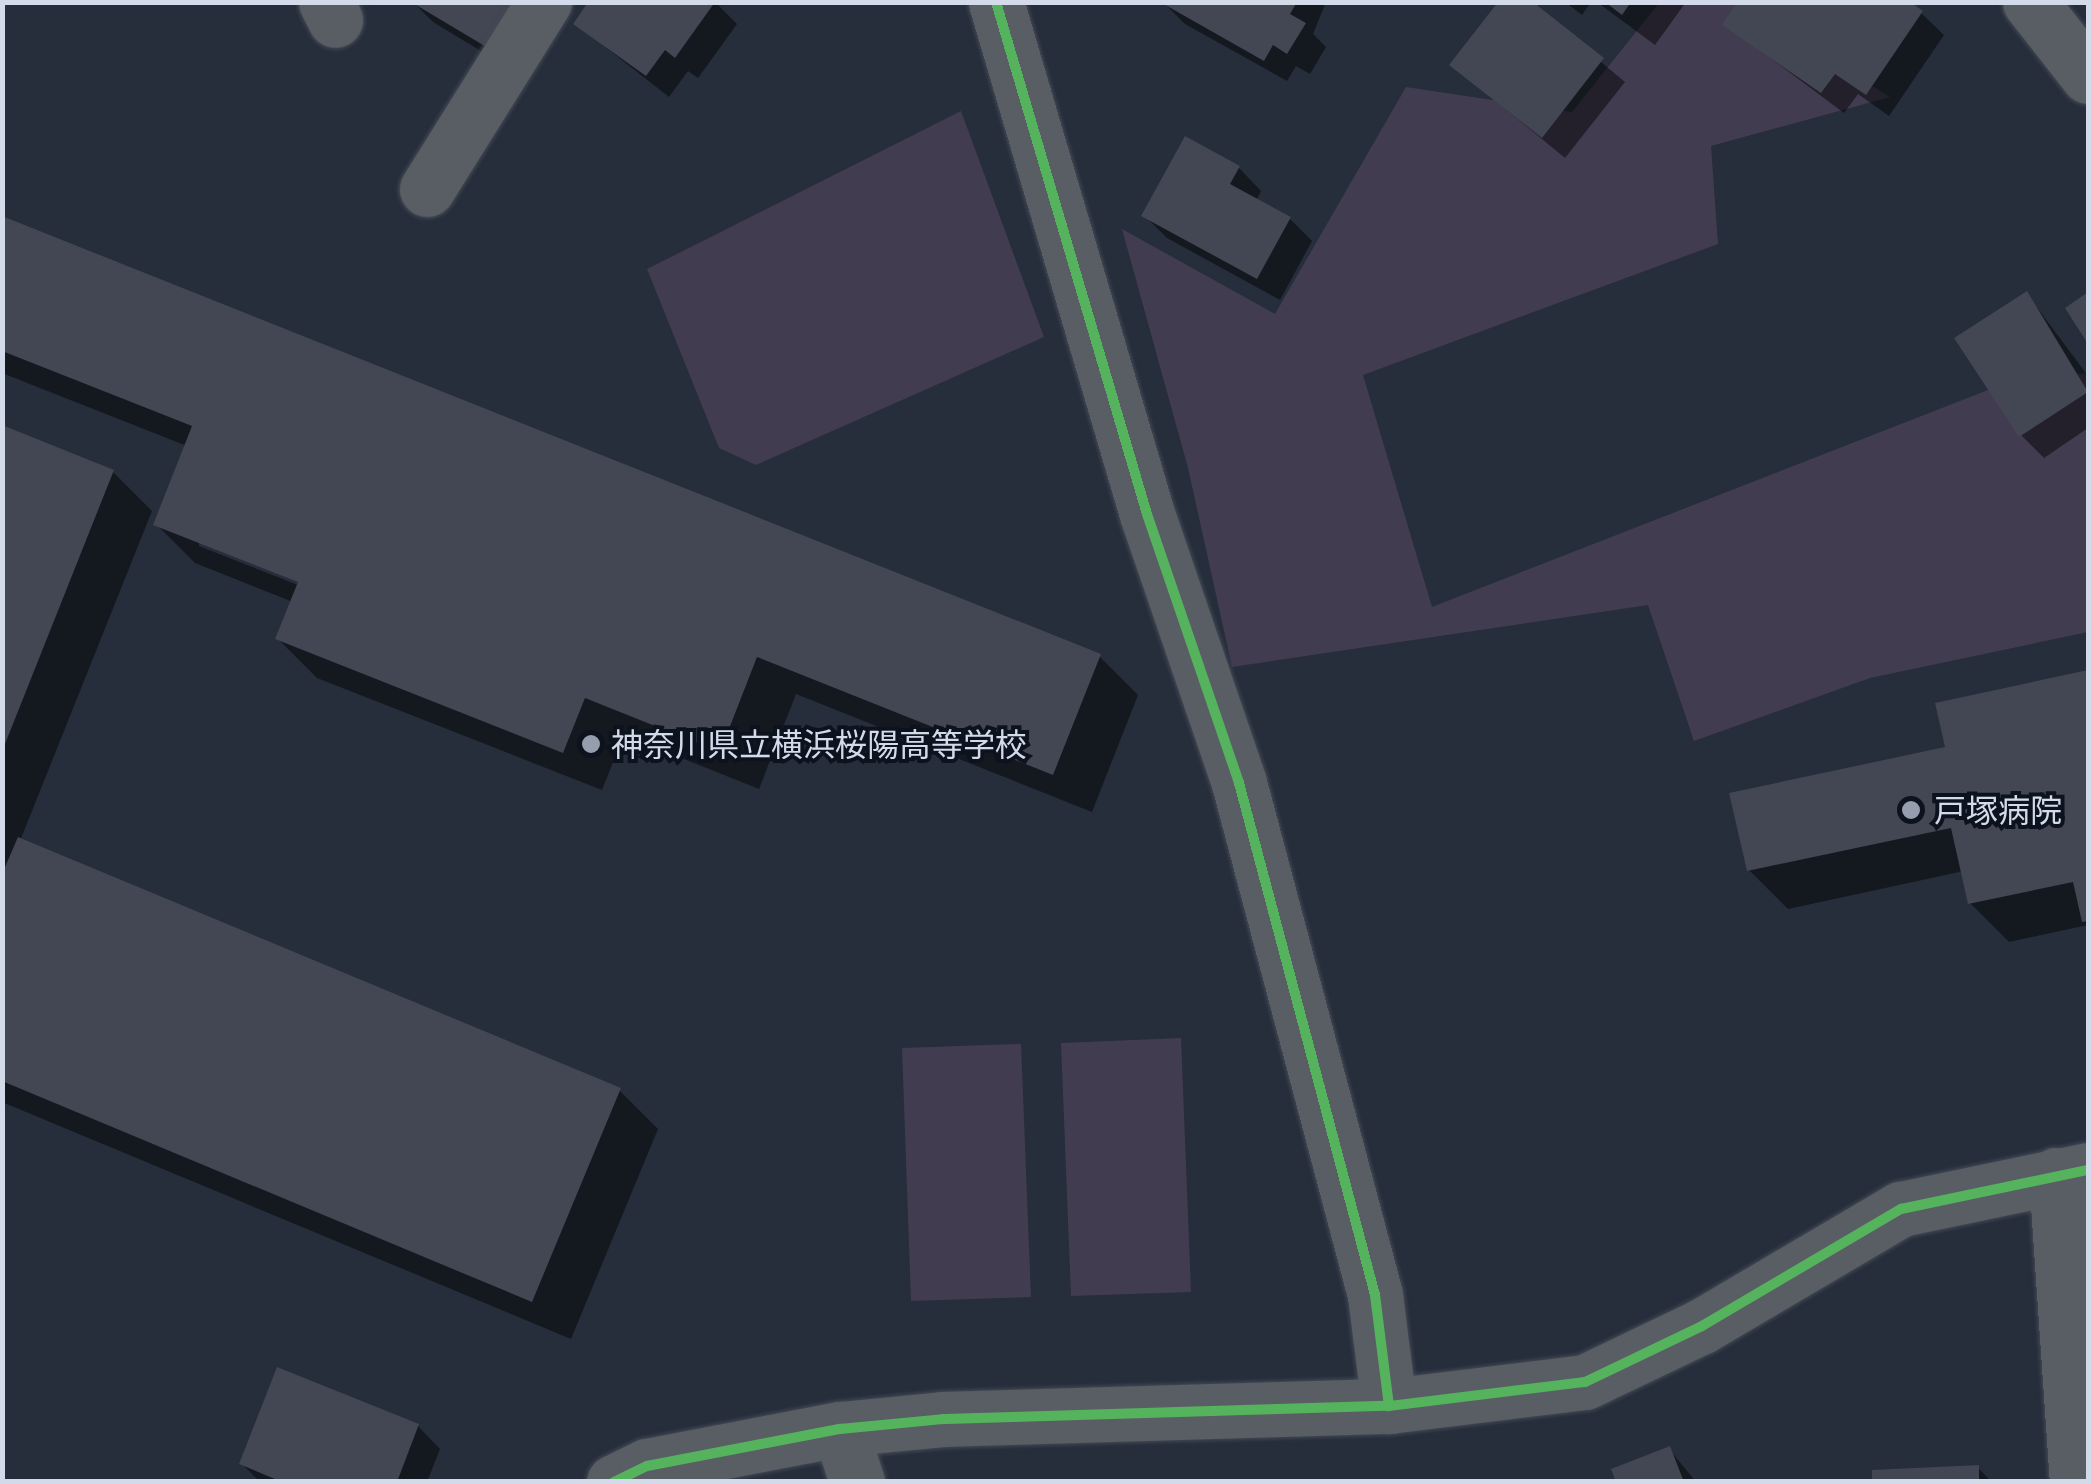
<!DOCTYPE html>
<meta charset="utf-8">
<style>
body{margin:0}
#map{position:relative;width:2091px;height:1484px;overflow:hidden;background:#262d3b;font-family:"Noto Sans","Noto Sans JP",sans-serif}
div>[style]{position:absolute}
.green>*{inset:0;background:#423c51}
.shadow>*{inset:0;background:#0007}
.building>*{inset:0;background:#434653}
.roads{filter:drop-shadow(0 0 2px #434a55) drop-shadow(0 0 2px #434a55)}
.minor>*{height:55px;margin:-27.5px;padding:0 27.5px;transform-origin:27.5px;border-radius:27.5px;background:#585e63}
.cycleway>*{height:10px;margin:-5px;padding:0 5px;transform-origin:5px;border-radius:5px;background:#56b35d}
.dots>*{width:28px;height:28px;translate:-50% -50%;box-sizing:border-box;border:5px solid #0d131e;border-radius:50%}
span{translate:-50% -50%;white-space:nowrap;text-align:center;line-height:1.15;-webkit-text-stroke:8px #0d131e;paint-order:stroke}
.poi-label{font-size:32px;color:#d3dbeb}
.left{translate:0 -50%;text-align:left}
.frame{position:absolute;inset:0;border:5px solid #d3dbeb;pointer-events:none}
</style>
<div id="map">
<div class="green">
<i style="clip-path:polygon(1659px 3px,1737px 3px,1890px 97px,1711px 146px,1718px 244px,1363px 375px,1432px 607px,2011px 381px,2088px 373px,2088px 632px,1870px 678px,1694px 741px,1648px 605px,1232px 667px,1188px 468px,1122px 229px,1275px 314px,1406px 87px,1572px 112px)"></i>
<i style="clip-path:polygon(961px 111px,1044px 337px,756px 465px,719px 448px,647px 269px)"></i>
<i style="clip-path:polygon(1181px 1038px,1191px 1292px,1071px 1296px,1061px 1043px)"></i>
<i style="clip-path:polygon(1021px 1044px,1031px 1297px,911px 1301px,902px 1048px)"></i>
</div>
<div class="shadow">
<i style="clip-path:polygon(413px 2px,551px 2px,511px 69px,433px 22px)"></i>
<i style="clip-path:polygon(591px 2px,715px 2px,737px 24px,698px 78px,688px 71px,669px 97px,576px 24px)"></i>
<i style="clip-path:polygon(1163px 2px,1326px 2px,1313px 34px,1326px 47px,1310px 74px,1296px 66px,1287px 81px,1185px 24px)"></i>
<i style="clip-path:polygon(1529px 2px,1625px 82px,1565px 158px,1452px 65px)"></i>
<i style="clip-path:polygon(1565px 2px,1591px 2px,1582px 15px)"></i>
<i style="clip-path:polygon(1597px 2px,1686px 2px,1655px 45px)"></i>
<i style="clip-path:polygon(1921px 13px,1944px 35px,1889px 116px,1858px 94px,1844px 113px,1725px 24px)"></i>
<i style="clip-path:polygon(1186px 139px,1239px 168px,1261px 191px,1256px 201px,1290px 219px,1312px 241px,1280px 300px,1167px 238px,1144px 215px)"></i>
<i style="clip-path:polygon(evenodd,2px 219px,1099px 656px,1138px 695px,1092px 812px,796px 694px,759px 789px,624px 735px,602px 790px,317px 678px,278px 639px,293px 602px,195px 563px,156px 524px,187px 446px,2px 373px,2px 219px,199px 540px,310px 584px,308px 589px,199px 546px,199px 540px)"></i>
<i style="clip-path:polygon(2027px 294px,2088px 376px,2088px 428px,2044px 458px,2021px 435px)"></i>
<i style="clip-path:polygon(2px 428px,113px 472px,152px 511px,20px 841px,619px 1090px,658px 1129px,571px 1339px,2px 1102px)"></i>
<i style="clip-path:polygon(2088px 672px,2088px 925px,2009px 942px,1970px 903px,1964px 871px,1788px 909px,1749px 870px,1948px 749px,1938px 705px)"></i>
<i style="clip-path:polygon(279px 1371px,418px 1426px,440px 1449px,427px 1482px,260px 1482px,242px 1464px)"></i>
<i style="clip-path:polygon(1669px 1449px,1696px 1482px,1619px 1482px)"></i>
<i style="clip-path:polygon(1978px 1468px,1992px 1482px,1875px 1482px)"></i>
</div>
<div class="building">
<i style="clip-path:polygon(411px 2px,516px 2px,488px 48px)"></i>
<i style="clip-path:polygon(588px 2px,715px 2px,675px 58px,665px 50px,646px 76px,573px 24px)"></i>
<i style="clip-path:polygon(1160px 2px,1297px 2px,1290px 14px,1306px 23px,1287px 54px,1273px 45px,1264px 61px)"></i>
<i style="clip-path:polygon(1498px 2px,1533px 2px,1604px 58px,1542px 138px,1449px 65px)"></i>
<i style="clip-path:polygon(1605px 2px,1631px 2px,1622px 15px)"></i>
<i style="clip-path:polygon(1737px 2px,1910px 2px,1923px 11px,1866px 95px,1835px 74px,1821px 93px,1722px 25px)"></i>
<i style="clip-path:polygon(1185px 136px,1240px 166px,1230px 184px,1291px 217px,1257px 279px,1141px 216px)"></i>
<i style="clip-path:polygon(2px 216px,1101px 654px,1053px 775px,757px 657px,720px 752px,585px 698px,563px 753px,275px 639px,298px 582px,153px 525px,192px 426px,2px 351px)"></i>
<i style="clip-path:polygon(2027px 291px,2088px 392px,2019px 437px,1954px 338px)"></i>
<i style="clip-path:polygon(2088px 292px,2088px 344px,2065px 308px)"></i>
<i style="clip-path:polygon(2px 425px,114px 470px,3px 749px,2px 749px)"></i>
<i style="clip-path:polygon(2088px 670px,2088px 921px,2082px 922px,2073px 882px,1968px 904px,1951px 828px,1747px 871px,1729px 793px,1945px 747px,1935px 703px)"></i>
<i style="clip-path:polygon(18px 837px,621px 1088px,532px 1302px,2px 1081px,2px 874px)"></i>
<i style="clip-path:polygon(277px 1367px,419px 1424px,397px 1482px,282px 1482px,239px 1464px)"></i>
<i style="clip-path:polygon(1670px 1446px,1684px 1482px,1616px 1482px,1611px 1469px)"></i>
<i style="clip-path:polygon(1979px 1465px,1979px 1482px,1872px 1482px,1872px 1470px)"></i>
</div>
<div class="roads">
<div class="minor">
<i style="left:326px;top:2px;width:20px;rotate:63deg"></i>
<i style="left:996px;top:2px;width:534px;rotate:73.57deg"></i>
<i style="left:1147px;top:514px;width:284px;rotate:71.1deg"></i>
<i style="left:1239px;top:783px;width:530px;rotate:75.12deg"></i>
<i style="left:1375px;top:1295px;width:112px;rotate:82.8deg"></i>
<i style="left:2030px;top:2px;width:94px;rotate:51.9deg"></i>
<i style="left:427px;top:189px;width:221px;rotate:-58deg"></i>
<i style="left:2056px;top:1175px;width:308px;rotate:86.1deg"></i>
<i style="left:840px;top:1429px;width:56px;rotate:72.2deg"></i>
<i style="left:614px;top:1482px;width:37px;rotate:-26deg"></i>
<i style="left:647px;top:1466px;width:197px;rotate:-10.9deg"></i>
<i style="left:840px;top:1429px;width:103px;rotate:-5.5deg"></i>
<i style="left:943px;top:1419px;width:446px;rotate:-1.7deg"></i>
<i style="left:1389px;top:1406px;width:197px;rotate:-7deg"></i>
<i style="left:1585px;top:1382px;width:130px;rotate:-25.6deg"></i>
<i style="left:1702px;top:1326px;width:231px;rotate:-30.5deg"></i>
<i style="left:1901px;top:1209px;width:191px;rotate:-11.8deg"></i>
</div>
</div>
<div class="cycleway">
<i style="left:996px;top:2px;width:534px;rotate:73.57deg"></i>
<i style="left:1147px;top:514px;width:284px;rotate:71.1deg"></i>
<i style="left:1239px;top:783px;width:530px;rotate:75.12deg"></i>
<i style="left:1375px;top:1295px;width:112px;rotate:82.8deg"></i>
<i style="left:614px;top:1482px;width:37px;rotate:-26deg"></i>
<i style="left:647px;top:1466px;width:197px;rotate:-10.9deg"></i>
<i style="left:840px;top:1429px;width:103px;rotate:-5.5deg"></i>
<i style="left:943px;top:1419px;width:446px;rotate:-1.7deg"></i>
<i style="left:1389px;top:1406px;width:197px;rotate:-7deg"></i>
<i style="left:1585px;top:1382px;width:130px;rotate:-25.6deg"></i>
<i style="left:1702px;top:1326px;width:231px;rotate:-30.5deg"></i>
<i style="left:1901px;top:1209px;width:191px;rotate:-11.8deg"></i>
</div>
<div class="dots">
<i style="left:591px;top:744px;background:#969ead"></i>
<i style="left:1911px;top:810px;background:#969ead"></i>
</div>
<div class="poi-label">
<span class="left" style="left:611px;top:744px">神奈川県立横浜桜陽高等学校</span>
<span class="left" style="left:1934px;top:810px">戸塚病院</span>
</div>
<div class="frame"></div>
</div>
